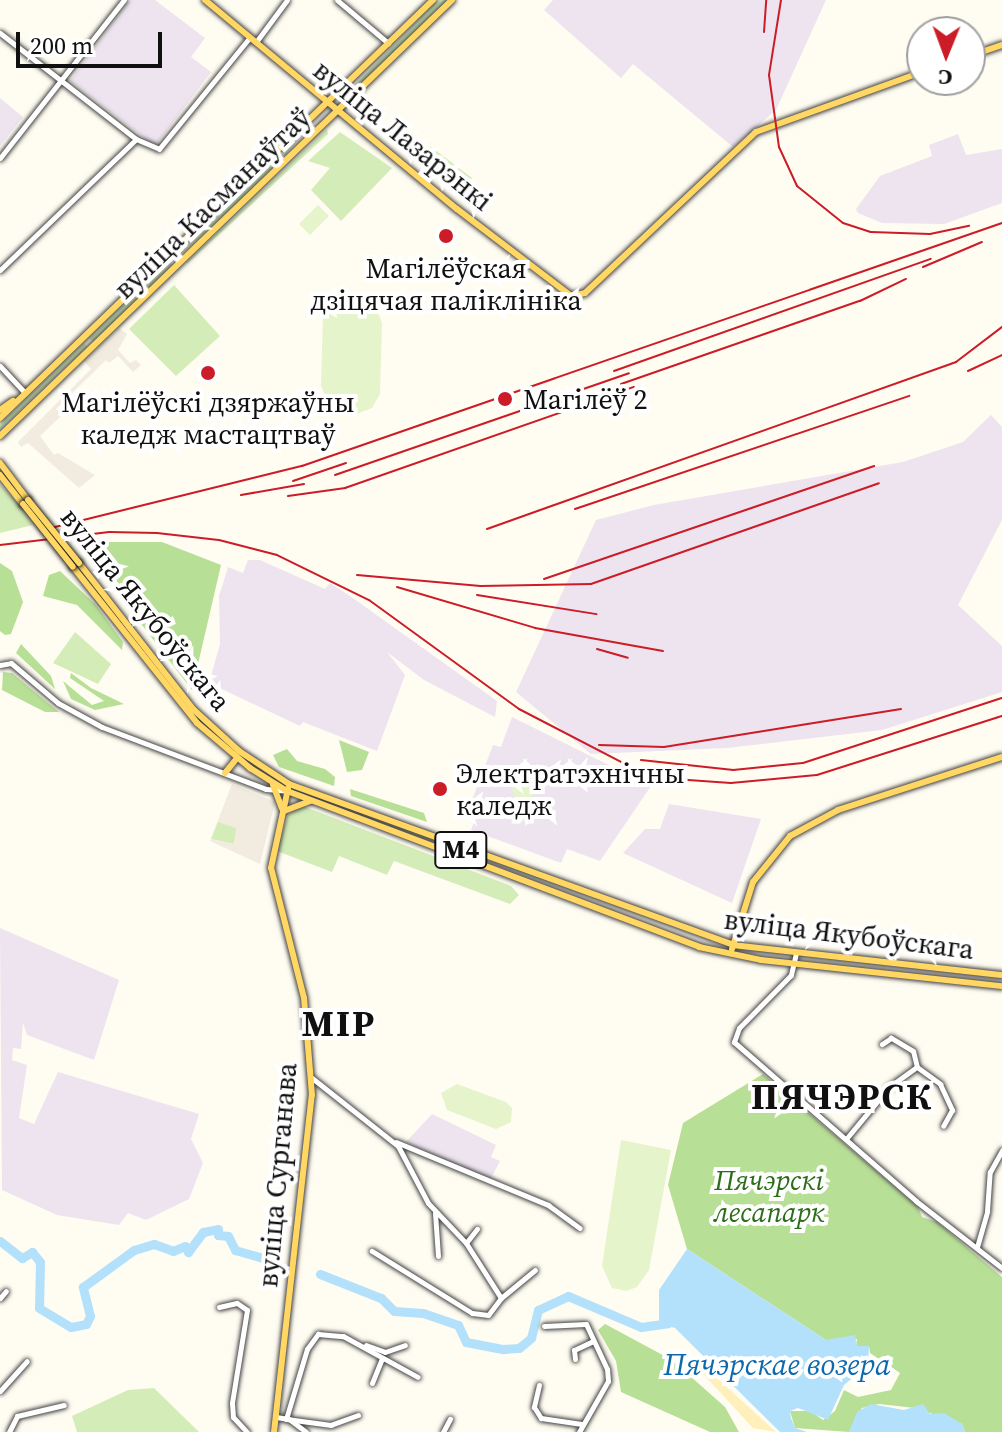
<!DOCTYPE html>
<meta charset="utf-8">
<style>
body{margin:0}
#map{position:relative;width:1002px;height:1432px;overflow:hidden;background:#fffcf2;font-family:"Source Serif 4",serif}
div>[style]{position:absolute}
.industrial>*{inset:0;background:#ede4ef}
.green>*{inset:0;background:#d4edb8}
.forest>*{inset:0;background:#b8df96}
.sand>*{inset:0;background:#feefbb}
.pitch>*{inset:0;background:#e6f4cb}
.round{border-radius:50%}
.plaza>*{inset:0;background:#f1ecdf}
.water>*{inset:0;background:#b3e1fb}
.river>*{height:9px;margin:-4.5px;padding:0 4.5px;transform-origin:4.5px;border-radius:4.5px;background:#b3e1fb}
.roads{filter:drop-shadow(0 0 2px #434343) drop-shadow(0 0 2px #434343)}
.minor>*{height:5px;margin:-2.5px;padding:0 2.5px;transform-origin:2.5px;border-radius:2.5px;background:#fff}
.major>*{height:6px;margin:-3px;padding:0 3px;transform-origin:3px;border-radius:3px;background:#ffd762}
.rail>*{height:2px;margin:-1px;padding:0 1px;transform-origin:1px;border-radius:1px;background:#cb1c27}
.bridges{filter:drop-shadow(0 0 2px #212121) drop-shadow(0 0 2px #212121)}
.major-bridge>*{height:6px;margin:-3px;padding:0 3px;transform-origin:3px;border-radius:3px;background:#ffd762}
.dots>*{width:22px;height:22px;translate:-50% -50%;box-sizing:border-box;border:4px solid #fff;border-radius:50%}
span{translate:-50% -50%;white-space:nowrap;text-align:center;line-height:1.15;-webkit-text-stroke:8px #fff;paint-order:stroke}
.shield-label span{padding:2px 6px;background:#fff;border:2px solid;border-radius:6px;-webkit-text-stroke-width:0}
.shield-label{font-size:26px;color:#101010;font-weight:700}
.street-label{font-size:28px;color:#101010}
.poi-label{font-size:28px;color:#101010}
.left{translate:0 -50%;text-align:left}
.park-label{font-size:28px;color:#2c6d1a;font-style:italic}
.water-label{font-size:30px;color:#0e69ac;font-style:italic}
.district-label{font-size:36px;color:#101010;font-weight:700;letter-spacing:2px}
.north{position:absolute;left:906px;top:16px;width:80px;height:80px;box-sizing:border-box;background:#fff;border:2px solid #9f9f9f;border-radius:50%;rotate:181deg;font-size:22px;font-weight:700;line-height:32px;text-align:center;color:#101010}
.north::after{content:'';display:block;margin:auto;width:28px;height:36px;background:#cb1c27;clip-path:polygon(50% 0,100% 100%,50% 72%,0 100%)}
.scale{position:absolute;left:16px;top:32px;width:146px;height:36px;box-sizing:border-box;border:4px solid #101010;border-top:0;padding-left:10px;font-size:24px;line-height:28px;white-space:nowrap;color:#101010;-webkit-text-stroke:6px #fff;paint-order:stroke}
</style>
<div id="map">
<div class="industrial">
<i style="clip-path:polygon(130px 0,155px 0,205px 38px,191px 57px,211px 72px,155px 146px,70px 81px)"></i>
<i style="clip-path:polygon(553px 0,826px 0,776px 110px,733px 147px,633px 64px,621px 78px,544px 10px)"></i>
<i style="clip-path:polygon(0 98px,23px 117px,0 146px)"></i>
<i style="clip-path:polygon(958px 134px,966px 155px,1002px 149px,1002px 203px,944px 224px,882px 223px,858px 213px,856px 209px,880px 176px,932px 156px,929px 145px)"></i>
<i style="clip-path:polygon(991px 415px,1002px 427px,1002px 520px,958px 605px,1002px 646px,1002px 692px,882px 730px,727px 748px,591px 754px,516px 692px,596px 520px,654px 505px,903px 462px,963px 442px)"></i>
<i style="clip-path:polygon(248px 560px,260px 560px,325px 589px,330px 583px,350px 596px,497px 701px,495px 717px,424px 680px,387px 652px,405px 675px,377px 751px,303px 722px,300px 726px,209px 683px,220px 644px,219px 596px,228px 567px,243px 573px)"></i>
<i style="clip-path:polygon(512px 717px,651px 786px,600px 861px,567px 849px,561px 863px,471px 830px,476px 817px,467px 813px,493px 745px,501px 747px)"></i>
<i style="clip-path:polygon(669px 804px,761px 819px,732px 903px,623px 853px,645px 829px,660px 829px)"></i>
<i style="clip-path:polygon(0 928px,119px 980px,94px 1060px,27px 1035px,23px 1023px,21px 1049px,13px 1048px,12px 1060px,27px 1065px,19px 1118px,34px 1124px,58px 1072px,199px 1114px,191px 1139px,203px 1163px,189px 1199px,146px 1220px,128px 1213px,119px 1225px,57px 1215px,2px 1190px)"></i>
<i style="clip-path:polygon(432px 1114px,496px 1145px,491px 1157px,500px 1161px,490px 1180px,406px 1142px)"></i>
</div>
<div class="green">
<i style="clip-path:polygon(438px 0,448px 0,352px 94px,349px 91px)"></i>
<i style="clip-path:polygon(316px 121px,257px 185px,181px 254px,180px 250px)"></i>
<i style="clip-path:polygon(327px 129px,328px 134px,187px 264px,187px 262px)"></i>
<i style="clip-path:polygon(340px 132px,392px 168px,341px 221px,311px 190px,330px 168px,308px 161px)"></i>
<i style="clip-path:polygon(430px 146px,472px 178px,471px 179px,451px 189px,421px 165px)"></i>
<i style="clip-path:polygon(169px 261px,173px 265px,93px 342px,89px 338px)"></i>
<i style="clip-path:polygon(174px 285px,220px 336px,176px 376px,129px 329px)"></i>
<i style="clip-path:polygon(84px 343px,87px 347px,0 429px,0 424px)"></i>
<i style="clip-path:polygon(0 484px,18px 504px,33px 525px,0 533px)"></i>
<i style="clip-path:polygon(75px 632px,111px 664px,98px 684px,53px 663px)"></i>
<i style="clip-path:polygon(300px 805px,511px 886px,519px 895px,510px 904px,394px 861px,387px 875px,339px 856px,332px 872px,277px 851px,288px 815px)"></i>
<i style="clip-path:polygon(218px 821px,237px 828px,234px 844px,211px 839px)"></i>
<i style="clip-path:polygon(154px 1388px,199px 1432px,77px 1432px,72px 1416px,128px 1390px)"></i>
</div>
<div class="forest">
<i style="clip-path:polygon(78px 542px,162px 542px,221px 565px,192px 690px)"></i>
<i style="clip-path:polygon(0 563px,12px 571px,23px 602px,11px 634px,5px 635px,0 631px)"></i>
<i style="clip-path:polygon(60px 571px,96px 605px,123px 642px,122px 650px,77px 605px,43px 596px,49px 575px)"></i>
<i style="clip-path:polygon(21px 644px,51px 676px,55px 689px,16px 653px)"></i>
<i style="clip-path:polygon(3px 672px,12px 673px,59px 712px,45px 712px,2px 690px)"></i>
<i style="clip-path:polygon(71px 673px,91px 688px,124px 704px,95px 710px,71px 699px,63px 681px,92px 705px,104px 701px,70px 678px)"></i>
<i style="clip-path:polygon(339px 740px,369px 752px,362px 770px,347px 772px)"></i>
<i style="clip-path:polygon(287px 749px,297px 761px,325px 769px,335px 777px,334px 786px,279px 767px,273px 755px)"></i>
<i style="clip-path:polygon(350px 789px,424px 813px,427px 822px,351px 796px)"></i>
<i style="clip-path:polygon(763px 1074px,918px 1207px,922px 1217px,937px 1222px,1002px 1277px,1002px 1432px,965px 1432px,962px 1424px,915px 1408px,879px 1404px,862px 1408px,849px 1432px,795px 1428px,790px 1411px,810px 1411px,823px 1420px,835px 1411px,844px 1390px,858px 1397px,891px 1390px,900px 1373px,870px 1353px,869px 1346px,856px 1346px,857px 1339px,826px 1340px,687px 1249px,668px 1185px,683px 1123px)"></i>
<i style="clip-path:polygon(605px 1324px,672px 1360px,725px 1407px,739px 1432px,710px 1432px,621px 1392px,616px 1361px,598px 1330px)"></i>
</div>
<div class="sand">
<i style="clip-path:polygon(698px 1361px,776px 1432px,753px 1428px,694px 1364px)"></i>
</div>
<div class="pitch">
<i style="clip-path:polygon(318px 205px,329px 216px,310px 235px,299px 224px)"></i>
<i style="clip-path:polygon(353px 293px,374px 301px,382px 323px,380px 394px,372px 408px,351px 416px,330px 407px,321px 386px,323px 315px,331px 301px)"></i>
<i class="round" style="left:512px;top:776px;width:24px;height:24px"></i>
<i style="clip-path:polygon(457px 1084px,506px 1102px,512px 1108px,511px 1122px,496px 1129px,447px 1110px,441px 1093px)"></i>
<i style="clip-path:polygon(621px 1140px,671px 1150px,649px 1270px,637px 1287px,626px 1291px,612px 1288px,602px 1266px)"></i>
</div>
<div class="plaza">
<i style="clip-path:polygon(119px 328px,127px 334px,118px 350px,130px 363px,136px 360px,141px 365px,133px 372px,118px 356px,109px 363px,106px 360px,56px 409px,62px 415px,40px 436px,54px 455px,58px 453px,95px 475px,79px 488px,28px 443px,21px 447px,18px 442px,91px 369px,84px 361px)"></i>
<i style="clip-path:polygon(evenodd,232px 784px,275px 802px,260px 864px,210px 841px,232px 784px,218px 822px,236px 828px,234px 844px,211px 839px,218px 822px)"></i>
</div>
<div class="water">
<i style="clip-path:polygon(687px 1249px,826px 1340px,855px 1335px,857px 1346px,869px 1346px,868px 1365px,844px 1385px,828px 1420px,798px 1408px,790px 1411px,791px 1418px,795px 1428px,807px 1432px,780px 1432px,675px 1328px,659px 1323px,659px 1290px)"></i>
<i style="clip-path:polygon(871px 1404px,904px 1410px,923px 1404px,930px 1414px,944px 1413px,962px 1424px,965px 1432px,849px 1432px,857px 1412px)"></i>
</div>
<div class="river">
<i style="left:0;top:1241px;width:28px;rotate:38deg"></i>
<i style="left:22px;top:1258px;width:12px;rotate:-31deg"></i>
<i style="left:32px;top:1252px;width:13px;rotate:51deg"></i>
<i style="left:40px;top:1262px;width:46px;rotate:91.2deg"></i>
<i style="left:39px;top:1308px;width:37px;rotate:31deg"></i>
<i style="left:71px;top:1327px;width:15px;rotate:-11deg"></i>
<i style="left:86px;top:1324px;width:9px;rotate:-63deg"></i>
<i style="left:90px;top:1316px;width:30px;rotate:-104deg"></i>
<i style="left:83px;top:1287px;width:63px;rotate:-36deg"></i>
<i style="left:134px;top:1250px;width:21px;rotate:-17deg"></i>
<i style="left:154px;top:1244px;width:20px;rotate:20deg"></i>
<i style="left:173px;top:1251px;width:13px;rotate:-23deg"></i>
<i style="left:185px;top:1246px;width:7px;rotate:63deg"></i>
<i style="left:188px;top:1252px;width:25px;rotate:-53deg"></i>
<i style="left:203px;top:1232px;width:15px;rotate:-11deg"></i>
<i style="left:218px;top:1229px;width:6px;rotate:90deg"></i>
<i style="left:218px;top:1235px;width:10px;rotate:6deg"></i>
<i style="left:228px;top:1236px;width:16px;rotate:63deg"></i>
<i style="left:235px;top:1250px;width:33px;rotate:16deg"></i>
<i style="left:320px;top:1274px;width:66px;rotate:21.5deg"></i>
<i style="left:381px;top:1298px;width:18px;rotate:45deg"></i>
<i style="left:394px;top:1311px;width:29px;rotate:4deg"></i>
<i style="left:423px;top:1313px;width:37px;rotate:19deg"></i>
<i style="left:458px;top:1325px;width:19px;rotate:65deg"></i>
<i style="left:466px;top:1342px;width:38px;rotate:11deg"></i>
<i style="left:503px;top:1349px;width:16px;rotate:-4deg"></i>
<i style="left:519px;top:1348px;width:16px;rotate:-40deg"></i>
<i style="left:531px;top:1338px;width:29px;rotate:-76deg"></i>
<i style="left:538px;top:1310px;width:33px;rotate:-25deg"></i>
<i style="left:568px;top:1296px;width:79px;rotate:23deg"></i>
<i style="left:641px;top:1327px;width:27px;rotate:-8deg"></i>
</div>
<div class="roads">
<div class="minor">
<i style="left:337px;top:0;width:67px;rotate:40.1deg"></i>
<i style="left:0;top:33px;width:172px;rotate:37.9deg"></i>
<i style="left:136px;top:139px;width:25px;rotate:23deg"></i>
<i style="left:159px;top:149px;width:144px;rotate:-50.9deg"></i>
<i style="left:256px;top:42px;width:52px;rotate:-53.6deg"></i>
<i style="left:0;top:158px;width:201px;rotate:-51.9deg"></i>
<i style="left:0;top:270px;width:189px;rotate:-43.9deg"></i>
<i style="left:0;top:366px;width:37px;rotate:47deg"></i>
<i style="left:0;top:665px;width:11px;rotate:-10deg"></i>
<i style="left:11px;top:663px;width:62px;rotate:40.4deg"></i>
<i style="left:58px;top:703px;width:50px;rotate:28.6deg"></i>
<i style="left:102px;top:727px;width:175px;rotate:20.7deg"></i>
<i style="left:266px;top:789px;width:21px;rotate:5deg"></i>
<i style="left:796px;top:953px;width:23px;rotate:103deg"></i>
<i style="left:791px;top:975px;width:74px;rotate:134.5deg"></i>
<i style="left:739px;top:1028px;width:15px;rotate:110deg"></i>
<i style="left:734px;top:1042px;width:242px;rotate:41.1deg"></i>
<i style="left:916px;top:1201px;width:109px;rotate:37.9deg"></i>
<i style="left:917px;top:1067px;width:29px;rotate:36deg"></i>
<i style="left:940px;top:1084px;width:29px;rotate:65deg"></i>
<i style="left:952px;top:1110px;width:18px;rotate:119deg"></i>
<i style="left:312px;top:1078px;width:110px;rotate:38.3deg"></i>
<i style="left:398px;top:1146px;width:64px;rotate:62.2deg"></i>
<i style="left:428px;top:1203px;width:55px;rotate:46.5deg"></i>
<i style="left:466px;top:1243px;width:65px;rotate:57.5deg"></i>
<i style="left:501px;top:1298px;width:21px;rotate:127deg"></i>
<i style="left:488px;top:1315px;width:16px;rotate:-173deg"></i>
<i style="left:472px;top:1313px;width:118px;rotate:-148.2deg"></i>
<i style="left:846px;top:1139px;width:67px;rotate:-50.4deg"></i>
<i style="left:889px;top:1087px;width:34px;rotate:-36deg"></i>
<i style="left:917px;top:1067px;width:16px;rotate:-104deg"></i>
<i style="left:913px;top:1051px;width:26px;rotate:-149deg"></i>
<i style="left:891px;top:1038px;width:11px;rotate:146deg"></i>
<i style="left:396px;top:1142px;width:165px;rotate:22.5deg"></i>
<i style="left:548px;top:1205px;width:39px;rotate:36deg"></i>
<i style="left:435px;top:1213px;width:43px;rotate:86deg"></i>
<i style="left:466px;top:1243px;width:18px;rotate:-52deg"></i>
<i style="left:977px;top:1247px;width:37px;rotate:-74deg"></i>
<i style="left:987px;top:1211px;width:39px;rotate:-86deg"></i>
<i style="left:990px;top:1172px;width:25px;rotate:-61deg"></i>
<i style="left:0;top:1298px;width:9px;rotate:-49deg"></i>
<i style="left:501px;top:1298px;width:44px;rotate:-39.5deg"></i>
<i style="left:219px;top:1307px;width:18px;rotate:-13deg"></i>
<i style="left:237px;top:1303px;width:12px;rotate:35deg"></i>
<i style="left:247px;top:1310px;width:94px;rotate:99.2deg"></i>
<i style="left:232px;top:1403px;width:14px;rotate:86deg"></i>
<i style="left:233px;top:1417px;width:21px;rotate:47deg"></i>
<i style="left:544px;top:1326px;width:42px;rotate:-2.7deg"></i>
<i style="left:586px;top:1324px;width:50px;rotate:65deg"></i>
<i style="left:607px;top:1369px;width:12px;rotate:85deg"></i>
<i style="left:608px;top:1381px;width:59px;rotate:119.6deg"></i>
<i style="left:366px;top:1345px;width:20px;rotate:20deg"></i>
<i style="left:385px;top:1352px;width:21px;rotate:-19deg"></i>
<i style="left:575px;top:1359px;width:9px;rotate:-96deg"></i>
<i style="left:574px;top:1350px;width:21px;rotate:-25deg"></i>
<i style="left:372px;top:1383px;width:27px;rotate:-68deg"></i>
<i style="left:539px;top:1385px;width:23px;rotate:103deg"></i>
<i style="left:534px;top:1407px;width:13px;rotate:58deg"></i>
<i style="left:541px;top:1418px;width:41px;rotate:8.3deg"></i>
<i style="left:0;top:1391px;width:40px;rotate:-48deg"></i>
<i style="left:358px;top:1415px;width:29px;rotate:160deg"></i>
<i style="left:331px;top:1425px;width:45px;rotate:-172.4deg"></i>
<i style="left:286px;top:1419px;width:73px;rotate:-73.3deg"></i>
<i style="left:307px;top:1349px;width:19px;rotate:-54deg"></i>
<i style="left:318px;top:1334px;width:25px;rotate:5deg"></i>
<i style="left:343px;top:1336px;width:85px;rotate:28.7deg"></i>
<i style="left:276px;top:1417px;width:13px;rotate:9deg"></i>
<i style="left:289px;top:1419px;width:21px;rotate:37deg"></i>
<i style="left:9px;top:1432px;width:18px;rotate:-63deg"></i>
<i style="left:17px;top:1416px;width:48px;rotate:-13.2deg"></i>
<i style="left:443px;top:1432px;width:15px;rotate:-62deg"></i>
</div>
<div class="major">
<i style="left:205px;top:0;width:327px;rotate:39.7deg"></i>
<i style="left:457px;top:209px;width:143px;rotate:37.3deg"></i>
<i style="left:571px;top:296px;width:14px;rotate:-12deg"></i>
<i style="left:585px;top:293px;width:235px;rotate:-43.3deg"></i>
<i style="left:756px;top:132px;width:177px;rotate:-19.9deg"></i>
<i style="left:970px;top:56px;width:34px;rotate:-19deg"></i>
<i style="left:0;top:410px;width:16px;rotate:-35deg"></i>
<i style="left:0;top:418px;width:602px;rotate:-43.99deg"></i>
<i style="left:0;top:436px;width:628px;rotate:-43.97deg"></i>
<i style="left:0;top:463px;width:46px;rotate:52.9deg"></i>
<i style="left:0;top:475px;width:37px;rotate:52deg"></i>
<i style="left:79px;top:563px;width:187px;rotate:52deg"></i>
<i style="left:194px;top:710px;width:61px;rotate:42.3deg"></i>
<i style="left:239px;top:751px;width:60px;rotate:33.4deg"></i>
<i style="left:289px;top:784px;width:472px;rotate:19.9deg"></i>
<i style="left:733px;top:945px;width:271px;rotate:6.4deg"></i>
<i style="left:73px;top:567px;width:199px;rotate:51.5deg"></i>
<i style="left:197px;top:723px;width:70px;rotate:40.3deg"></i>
<i style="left:250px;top:768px;width:44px;rotate:31.9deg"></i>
<i style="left:287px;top:791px;width:441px;rotate:20.7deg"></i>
<i style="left:699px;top:947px;width:63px;rotate:11.8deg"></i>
<i style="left:761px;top:960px;width:242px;rotate:6.2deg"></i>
<i style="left:225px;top:773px;width:19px;rotate:-51deg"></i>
<i style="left:273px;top:785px;width:25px;rotate:69deg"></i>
<i style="left:284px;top:811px;width:28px;rotate:-21deg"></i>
<i style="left:732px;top:949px;width:70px;rotate:-72.6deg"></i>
<i style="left:753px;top:882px;width:59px;rotate:-51.2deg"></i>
<i style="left:790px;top:836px;width:55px;rotate:-28.4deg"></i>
<i style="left:838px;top:810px;width:172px;rotate:-17.9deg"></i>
<i style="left:274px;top:1432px;width:339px;rotate:-83.6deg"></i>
<i style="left:312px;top:1095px;width:97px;rotate:-94.7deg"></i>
<i style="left:304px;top:998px;width:134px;rotate:-104.2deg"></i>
<i style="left:271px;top:868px;width:81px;rotate:-77.9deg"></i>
</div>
</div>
<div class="rail">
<i style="left:781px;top:0;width:76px;rotate:99.1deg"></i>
<i style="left:769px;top:75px;width:73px;rotate:82.1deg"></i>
<i style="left:779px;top:147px;width:43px;rotate:65.2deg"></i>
<i style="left:797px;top:186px;width:59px;rotate:38.8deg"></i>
<i style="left:843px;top:223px;width:29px;rotate:18deg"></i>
<i style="left:871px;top:232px;width:59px;rotate:1.9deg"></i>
<i style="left:930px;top:234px;width:40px;rotate:-12deg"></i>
<i style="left:764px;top:32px;width:32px;rotate:-86deg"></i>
<i style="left:923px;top:267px;width:64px;rotate:-23deg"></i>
<i style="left:614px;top:371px;width:336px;rotate:-19.5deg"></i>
<i style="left:968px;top:371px;width:38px;rotate:-25deg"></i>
<i style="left:621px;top:384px;width:253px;rotate:-19.2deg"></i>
<i style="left:860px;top:301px;width:51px;rotate:-25.6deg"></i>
<i style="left:335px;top:475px;width:311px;rotate:-19.1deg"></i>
<i style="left:293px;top:481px;width:56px;rotate:-18.8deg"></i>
<i style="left:241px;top:495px;width:64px;rotate:-9.9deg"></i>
<i style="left:288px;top:496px;width:58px;rotate:-8deg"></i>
<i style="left:345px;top:488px;width:306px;rotate:-19.3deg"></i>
<i style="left:575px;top:509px;width:353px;rotate:-18.7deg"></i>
<i style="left:51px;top:528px;width:259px;rotate:-13.9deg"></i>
<i style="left:302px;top:466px;width:741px;rotate:-19.14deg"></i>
<i style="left:487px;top:529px;width:498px;rotate:-19.6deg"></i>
<i style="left:956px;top:362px;width:58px;rotate:-37.3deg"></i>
<i style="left:0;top:545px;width:110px;rotate:-6.8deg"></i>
<i style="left:109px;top:532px;width:48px;rotate:1.2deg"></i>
<i style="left:157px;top:533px;width:62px;rotate:6.4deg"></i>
<i style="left:219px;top:540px;width:60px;rotate:14.5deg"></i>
<i style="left:277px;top:555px;width:102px;rotate:26.1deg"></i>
<i style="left:369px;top:600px;width:185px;rotate:36deg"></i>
<i style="left:519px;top:709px;width:117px;rotate:27.4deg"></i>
<i style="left:623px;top:763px;width:53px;rotate:17.4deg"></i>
<i style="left:674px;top:779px;width:57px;rotate:4deg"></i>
<i style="left:731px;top:783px;width:86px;rotate:-5.3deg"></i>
<i style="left:817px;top:775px;width:194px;rotate:-17.7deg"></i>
<i style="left:357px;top:575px;width:124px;rotate:5.1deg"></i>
<i style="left:481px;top:586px;width:110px;rotate:-1deg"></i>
<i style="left:591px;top:584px;width:305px;rotate:-19.3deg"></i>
<i style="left:544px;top:579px;width:349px;rotate:-18.9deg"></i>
<i style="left:397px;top:587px;width:144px;rotate:16.5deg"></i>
<i style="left:535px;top:628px;width:130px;rotate:10.2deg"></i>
<i style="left:477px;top:595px;width:121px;rotate:9.1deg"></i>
<i style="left:597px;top:649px;width:32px;rotate:16deg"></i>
<i style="left:599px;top:745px;width:65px;rotate:1.8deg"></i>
<i style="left:664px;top:747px;width:240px;rotate:-9.1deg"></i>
<i style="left:641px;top:760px;width:93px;rotate:6.2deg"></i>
<i style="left:733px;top:770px;width:70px;rotate:-5.7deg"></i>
<i style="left:803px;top:763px;width:209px;rotate:-18.1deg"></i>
</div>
<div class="bridges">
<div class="major-bridge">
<i style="left:28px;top:500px;width:81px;rotate:51deg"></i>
<i style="left:23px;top:504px;width:80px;rotate:51.6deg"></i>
</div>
</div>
<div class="dots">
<i style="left:446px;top:236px;background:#cb1c27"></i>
<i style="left:208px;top:373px;background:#cb1c27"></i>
<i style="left:505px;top:399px;background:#cb1c27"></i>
<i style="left:440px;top:789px;background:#cb1c27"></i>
</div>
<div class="shield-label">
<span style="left:461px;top:850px">М4</span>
</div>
<div class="street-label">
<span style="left:403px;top:135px;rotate:39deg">вуліца Лазарэнкі</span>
<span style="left:212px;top:203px;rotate:-44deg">вуліца Касманаўтаў</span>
<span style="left:146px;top:609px;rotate:51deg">вуліца Якубоўскага</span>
<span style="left:849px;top:934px;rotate:7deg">вуліца Якубоўскага</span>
<span style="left:277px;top:1175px;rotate:-85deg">вуліца Сурганава</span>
</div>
<div class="poi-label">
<span style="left:446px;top:284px">Магілёўская<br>дзіцячая паліклініка</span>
<span class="left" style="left:523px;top:399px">Магілёў 2</span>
<span style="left:208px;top:418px">Магілёўскі дзяржаўны<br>каледж мастацтваў</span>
<span class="left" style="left:456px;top:789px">Электратэхнічны<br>каледж</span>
</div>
<div class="park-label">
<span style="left:769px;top:1196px">Пячэрскі<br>лесапарк</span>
</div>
<div class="water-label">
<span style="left:777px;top:1365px">Пячэрскае возера</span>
</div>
<div class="district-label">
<span style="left:339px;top:1024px">МІР</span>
<span style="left:842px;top:1097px">ПЯЧЭРСК</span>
</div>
<div class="north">С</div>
<div class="scale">200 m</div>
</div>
